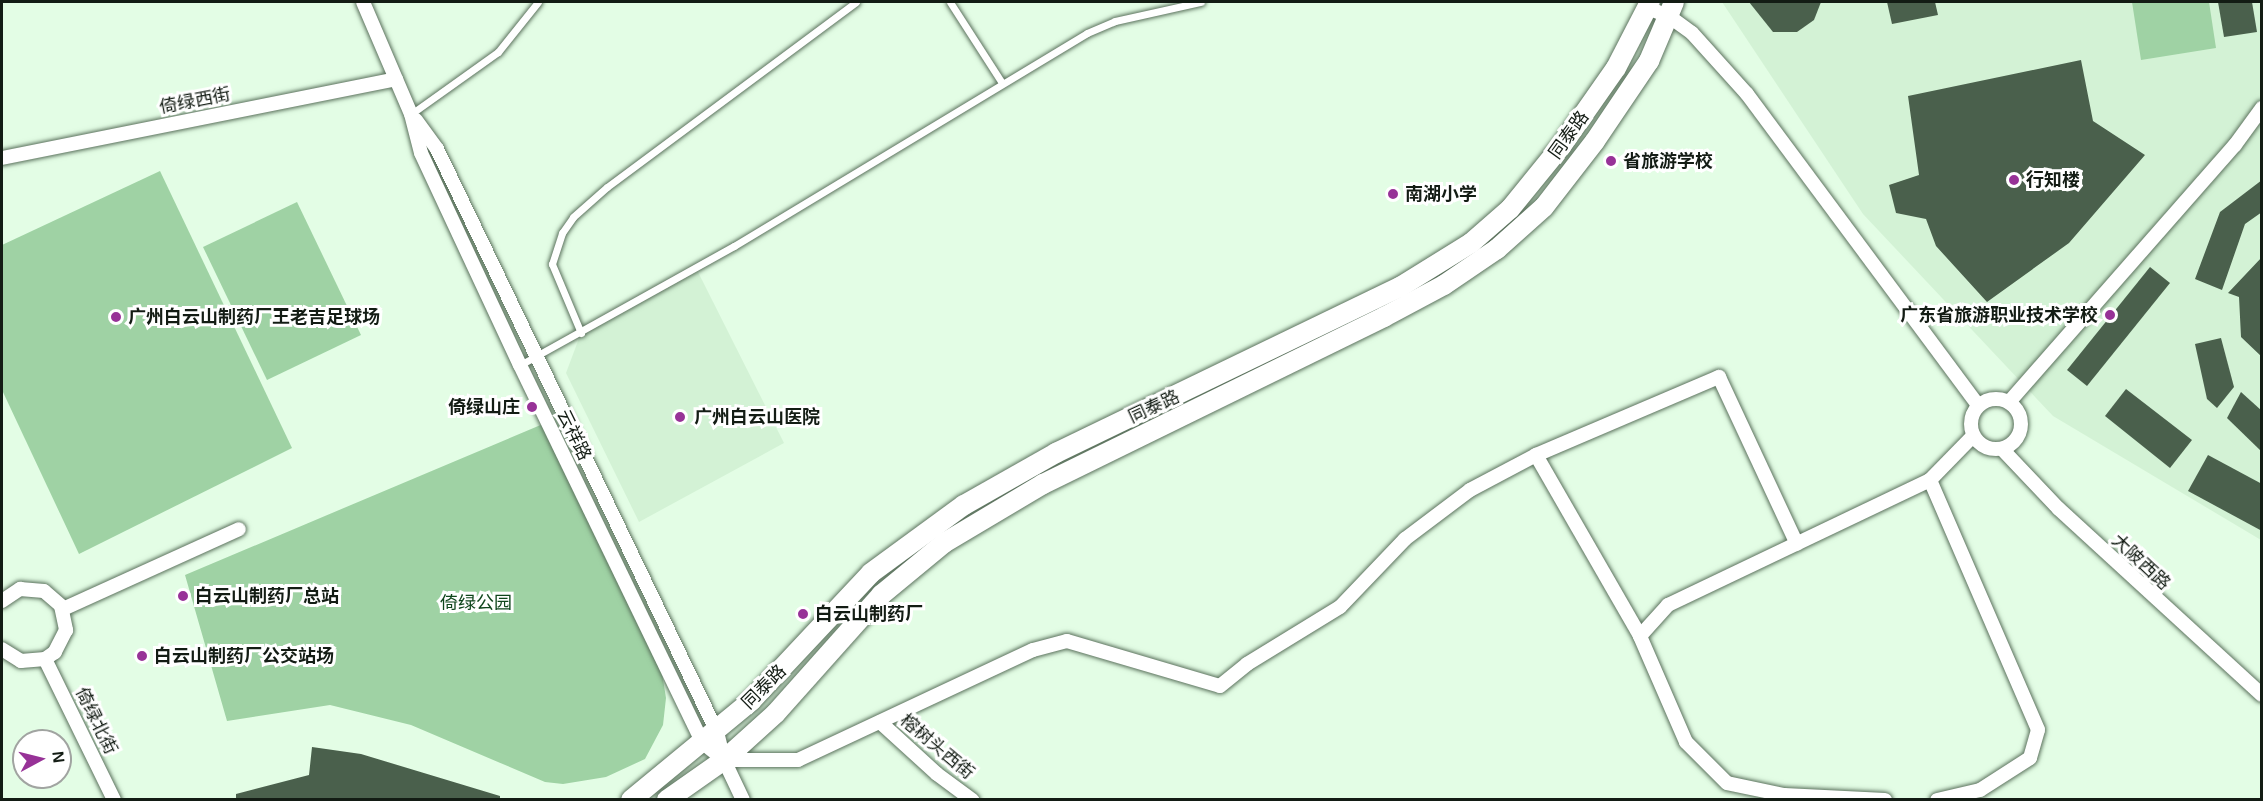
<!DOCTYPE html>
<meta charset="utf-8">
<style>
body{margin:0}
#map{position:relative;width:2263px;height:801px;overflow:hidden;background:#e3fde5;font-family:Arial,"Noto Sans SC",sans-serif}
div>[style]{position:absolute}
.built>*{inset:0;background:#d3f2d5}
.green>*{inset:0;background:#9fd2a4}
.building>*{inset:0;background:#4a604c}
.roads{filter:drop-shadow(0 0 2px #5b725d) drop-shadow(0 0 2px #5b725d)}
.service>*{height:7px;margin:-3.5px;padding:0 3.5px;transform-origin:3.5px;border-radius:3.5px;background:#fff}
.minor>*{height:14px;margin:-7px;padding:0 7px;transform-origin:7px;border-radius:7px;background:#fff}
.minor>.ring{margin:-7px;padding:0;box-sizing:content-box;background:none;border:14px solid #fff;border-radius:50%}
.secondary>*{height:20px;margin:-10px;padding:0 10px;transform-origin:10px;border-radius:10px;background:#fff}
.dots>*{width:16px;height:16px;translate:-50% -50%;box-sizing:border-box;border:3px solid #fff;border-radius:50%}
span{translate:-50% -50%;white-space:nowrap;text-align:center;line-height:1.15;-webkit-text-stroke:6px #fff;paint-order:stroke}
.street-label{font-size:18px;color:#131c14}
.poi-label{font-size:18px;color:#131c14;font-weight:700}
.left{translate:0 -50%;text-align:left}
.right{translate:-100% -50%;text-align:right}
.park-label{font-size:18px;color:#0f461c}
.frame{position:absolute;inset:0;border:3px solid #131c14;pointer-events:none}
.north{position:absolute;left:12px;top:729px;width:60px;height:60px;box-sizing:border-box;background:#fff;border:2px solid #a1a4a1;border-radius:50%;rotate:83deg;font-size:16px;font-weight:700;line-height:24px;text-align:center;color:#131c14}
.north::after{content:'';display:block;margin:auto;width:21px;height:27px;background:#973297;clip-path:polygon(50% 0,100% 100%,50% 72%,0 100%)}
</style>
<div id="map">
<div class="built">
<i style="clip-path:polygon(1722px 2px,2261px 2px,2261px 540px,2053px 416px,1863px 214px)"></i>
<i style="clip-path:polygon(696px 268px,784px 443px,639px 522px,566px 373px,581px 333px)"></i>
</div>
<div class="green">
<i style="clip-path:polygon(2132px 2px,2209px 2px,2216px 48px,2141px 60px)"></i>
<i style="clip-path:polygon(160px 171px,292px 448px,79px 554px,2px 390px,2px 245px)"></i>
<i style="clip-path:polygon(297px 202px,361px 335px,267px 380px,203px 247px)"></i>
<i style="clip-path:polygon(543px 424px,662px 673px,666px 698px,663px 725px,645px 759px,606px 777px,563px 784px,545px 782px,411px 725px,330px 705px,227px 721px,185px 575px)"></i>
</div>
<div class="building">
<i style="clip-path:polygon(1749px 2px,1821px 2px,1814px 20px,1797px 32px,1773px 32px)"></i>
<i style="clip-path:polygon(1887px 2px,1935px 2px,1938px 15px,1892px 24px)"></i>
<i style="clip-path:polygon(2218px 2px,2252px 2px,2257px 32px,2224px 37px)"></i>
<i style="clip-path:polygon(2081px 60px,2093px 121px,2145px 155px,2069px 243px,1987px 302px,1936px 246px,1926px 219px,1896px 213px,1889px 185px,1919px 175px,1908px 96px)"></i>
<i style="clip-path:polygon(2262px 180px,2262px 212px,2245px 224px,2222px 290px,2195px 279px,2220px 212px)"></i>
<i style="clip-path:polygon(2262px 257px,2262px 357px,2241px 337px,2239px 297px,2228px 293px)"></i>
<i style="clip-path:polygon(2150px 267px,2170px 283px,2087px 386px,2067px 370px)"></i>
<i style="clip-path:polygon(2221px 338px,2234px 387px,2217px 408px,2207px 399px,2195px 344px)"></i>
<i style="clip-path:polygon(2126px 389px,2192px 440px,2170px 468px,2105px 416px)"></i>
<i style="clip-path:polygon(2241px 392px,2262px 411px,2262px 452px,2227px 418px)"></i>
<i style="clip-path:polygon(2208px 455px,2262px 484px,2262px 531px,2188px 491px)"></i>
<i style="clip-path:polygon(312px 747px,361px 754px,500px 796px,500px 800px,236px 800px,236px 794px,309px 775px)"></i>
</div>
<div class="roads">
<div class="service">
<i style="left:950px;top:2px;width:96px;rotate:57.3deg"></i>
<i style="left:411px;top:114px;width:107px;rotate:-35.5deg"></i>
<i style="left:498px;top:52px;width:64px;rotate:-51.3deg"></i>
<i style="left:581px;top:333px;width:75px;rotate:-112.8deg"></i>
<i style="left:552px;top:264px;width:33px;rotate:-72deg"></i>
<i style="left:562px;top:233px;width:19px;rotate:-55deg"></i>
<i style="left:573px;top:217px;width:45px;rotate:-41.4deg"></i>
<i style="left:607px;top:187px;width:310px;rotate:-36.6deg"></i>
<i style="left:520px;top:365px;width:245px;rotate:-29.1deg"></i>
<i style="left:734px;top:246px;width:412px;rotate:-31.1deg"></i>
<i style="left:1087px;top:33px;width:30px;rotate:-23deg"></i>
<i style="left:1115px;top:21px;width:88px;rotate:-12.5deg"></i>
</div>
<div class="minor">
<i style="left:363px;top:2px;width:122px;rotate:66.8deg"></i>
<i style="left:411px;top:114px;width:40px;rotate:75.6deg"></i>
<i style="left:421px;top:153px;width:234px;rotate:65deg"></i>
<i style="left:520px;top:365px;width:420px;rotate:64.2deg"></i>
<i style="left:703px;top:743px;width:27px;rotate:39deg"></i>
<i style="left:1648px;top:8px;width:24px;rotate:22deg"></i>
<i style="left:1670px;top:17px;width:27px;rotate:36deg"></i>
<i style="left:1692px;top:33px;width:82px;rotate:48deg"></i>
<i style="left:1747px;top:94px;width:387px;rotate:53.4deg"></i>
<i style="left:416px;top:120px;width:36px;rotate:54deg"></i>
<i style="left:437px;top:149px;width:647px;rotate:64.35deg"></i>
<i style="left:717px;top:732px;width:29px;rotate:76deg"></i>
<i style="left:724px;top:760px;width:44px;rotate:64.6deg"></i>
<i style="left:2px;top:158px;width:402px;rotate:-11.3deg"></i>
<i class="ring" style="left:1971px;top:399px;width:36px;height:36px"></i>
<i style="left:2009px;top:402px;width:342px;rotate:-48.7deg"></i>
<i style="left:2235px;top:145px;width:46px;rotate:-53.9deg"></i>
<i style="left:2002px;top:449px;width:83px;rotate:46.5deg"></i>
<i style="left:2059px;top:509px;width:275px;rotate:42.5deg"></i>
<i style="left:1536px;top:455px;width:209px;rotate:60.1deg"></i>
<i style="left:1930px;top:480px;width:272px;rotate:66.6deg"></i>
<i style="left:2038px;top:730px;width:29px;rotate:106deg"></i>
<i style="left:2030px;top:758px;width:59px;rotate:147.4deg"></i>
<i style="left:1980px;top:790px;width:44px;rotate:166.9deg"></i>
<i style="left:2px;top:601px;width:22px;rotate:-34deg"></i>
<i style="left:20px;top:589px;width:24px;rotate:5deg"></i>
<i style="left:44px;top:591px;width:23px;rotate:41deg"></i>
<i style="left:61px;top:606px;width:25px;rotate:78deg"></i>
<i style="left:66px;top:630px;width:25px;rotate:117deg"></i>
<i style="left:55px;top:652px;width:12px;rotate:145deg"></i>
<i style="left:45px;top:659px;width:24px;rotate:175deg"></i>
<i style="left:21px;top:661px;width:22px;rotate:-148deg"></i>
<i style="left:63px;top:609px;width:193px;rotate:-24.4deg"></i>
<i style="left:45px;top:659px;width:157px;rotate:63.9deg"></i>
<i style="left:880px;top:722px;width:77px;rotate:42.4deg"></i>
<i style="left:937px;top:774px;width:44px;rotate:36.6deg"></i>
<i style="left:724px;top:760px;width:74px"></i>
<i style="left:798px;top:760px;width:259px;rotate:-25.1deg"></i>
<i style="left:1033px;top:650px;width:35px;rotate:-15deg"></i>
<i style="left:1067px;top:641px;width:159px;rotate:16.4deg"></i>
<i style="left:1220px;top:686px;width:35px;rotate:-39deg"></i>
<i style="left:1247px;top:664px;width:109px;rotate:-31.5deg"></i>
<i style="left:1340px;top:607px;width:94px;rotate:-46.3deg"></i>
<i style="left:1405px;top:539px;width:81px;rotate:-37deg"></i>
<i style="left:1470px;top:490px;width:75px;rotate:-27.9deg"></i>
<i style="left:1536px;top:455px;width:199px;rotate:-23.1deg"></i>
<i style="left:1719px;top:377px;width:184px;rotate:65deg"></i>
<i style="left:1885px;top:800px;width:101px;rotate:-177.2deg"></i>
<i style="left:1784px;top:795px;width:58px;rotate:-168.1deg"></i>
<i style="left:1727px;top:783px;width:58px;rotate:-135deg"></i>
<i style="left:1686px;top:742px;width:116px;rotate:-113.5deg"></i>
<i style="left:1640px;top:636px;width:42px;rotate:-47.9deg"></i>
<i style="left:1668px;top:605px;width:290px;rotate:-25.5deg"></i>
<i style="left:1930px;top:480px;width:62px;rotate:-45.7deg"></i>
</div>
<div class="secondary">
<i style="left:631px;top:800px;width:156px;rotate:-39.5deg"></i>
<i style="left:751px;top:701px;width:175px;rotate:-46.8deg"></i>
<i style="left:871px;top:573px;width:115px;rotate:-36.2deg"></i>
<i style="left:964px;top:505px;width:106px;rotate:-29.5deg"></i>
<i style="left:1056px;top:453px;width:382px;rotate:-25.8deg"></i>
<i style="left:1400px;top:287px;width:84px;rotate:-31.8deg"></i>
<i style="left:1471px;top:243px;width:52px;rotate:-41.1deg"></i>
<i style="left:1510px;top:209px;width:82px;rotate:-50.9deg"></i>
<i style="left:1562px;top:145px;width:94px;rotate:-55deg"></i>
<i style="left:1616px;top:68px;width:74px;rotate:-62.7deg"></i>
<i style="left:667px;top:800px;width:70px;rotate:-35.1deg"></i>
<i style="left:724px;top:760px;width:70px;rotate:-42.1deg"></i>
<i style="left:776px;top:713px;width:158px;rotate:-48.3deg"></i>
<i style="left:881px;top:595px;width:82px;rotate:-39.5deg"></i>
<i style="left:944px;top:543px;width:115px;rotate:-30.8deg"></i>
<i style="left:1043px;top:484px;width:380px;rotate:-26.1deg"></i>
<i style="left:1384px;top:317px;width:68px;rotate:-28.1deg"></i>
<i style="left:1444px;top:285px;width:64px;rotate:-34.2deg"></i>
<i style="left:1497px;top:249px;width:63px;rotate:-41.8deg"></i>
<i style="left:1544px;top:207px;width:83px;rotate:-52.3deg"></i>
<i style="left:1595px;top:141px;width:97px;rotate:-56deg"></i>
<i style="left:1649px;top:61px;width:64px;rotate:-67deg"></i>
</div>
</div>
<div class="dots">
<i style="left:1611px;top:161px;background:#973297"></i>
<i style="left:2014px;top:180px;background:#973297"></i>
<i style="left:1393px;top:194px;background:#973297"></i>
<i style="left:2110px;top:315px;background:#973297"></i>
<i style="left:116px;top:317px;background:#973297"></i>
<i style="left:532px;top:407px;background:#973297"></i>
<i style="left:680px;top:417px;background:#973297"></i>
<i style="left:183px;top:596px;background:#973297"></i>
<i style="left:803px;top:614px;background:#973297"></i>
<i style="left:142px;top:656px;background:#973297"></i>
</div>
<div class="street-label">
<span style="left:195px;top:101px;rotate:-11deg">倚绿西街</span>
<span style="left:1569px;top:135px;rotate:-54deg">同泰路</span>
<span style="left:1154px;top:407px;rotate:-25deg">同泰路</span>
<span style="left:574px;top:435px;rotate:64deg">云祥路</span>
<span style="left:2141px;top:562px;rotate:43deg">大陂西路</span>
<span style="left:764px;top:687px;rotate:-45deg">同泰路</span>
<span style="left:96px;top:721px;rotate:64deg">倚绿北街</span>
<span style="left:937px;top:747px;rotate:40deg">榕树头西街</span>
</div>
<div class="poi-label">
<span class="left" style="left:1623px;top:161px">省旅游学校</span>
<span class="left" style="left:2026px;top:180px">行知楼</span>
<span class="left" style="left:1405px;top:194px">南湖小学</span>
<span class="right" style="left:2098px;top:315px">广东省旅游职业技术学校</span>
<span class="left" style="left:128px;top:317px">广州白云山制药厂王老吉足球场</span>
<span class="right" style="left:520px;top:407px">倚绿山庄</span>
<span class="left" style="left:694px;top:417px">广州白云山医院</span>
<span class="left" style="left:195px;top:596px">白云山制药厂总站</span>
<span class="left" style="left:815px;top:614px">白云山制药厂</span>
<span class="left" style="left:154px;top:656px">白云山制药厂公交站场</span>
</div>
<div class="park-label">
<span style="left:476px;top:603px">倚绿公园</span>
</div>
<div class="frame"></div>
<div class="north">N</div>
</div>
